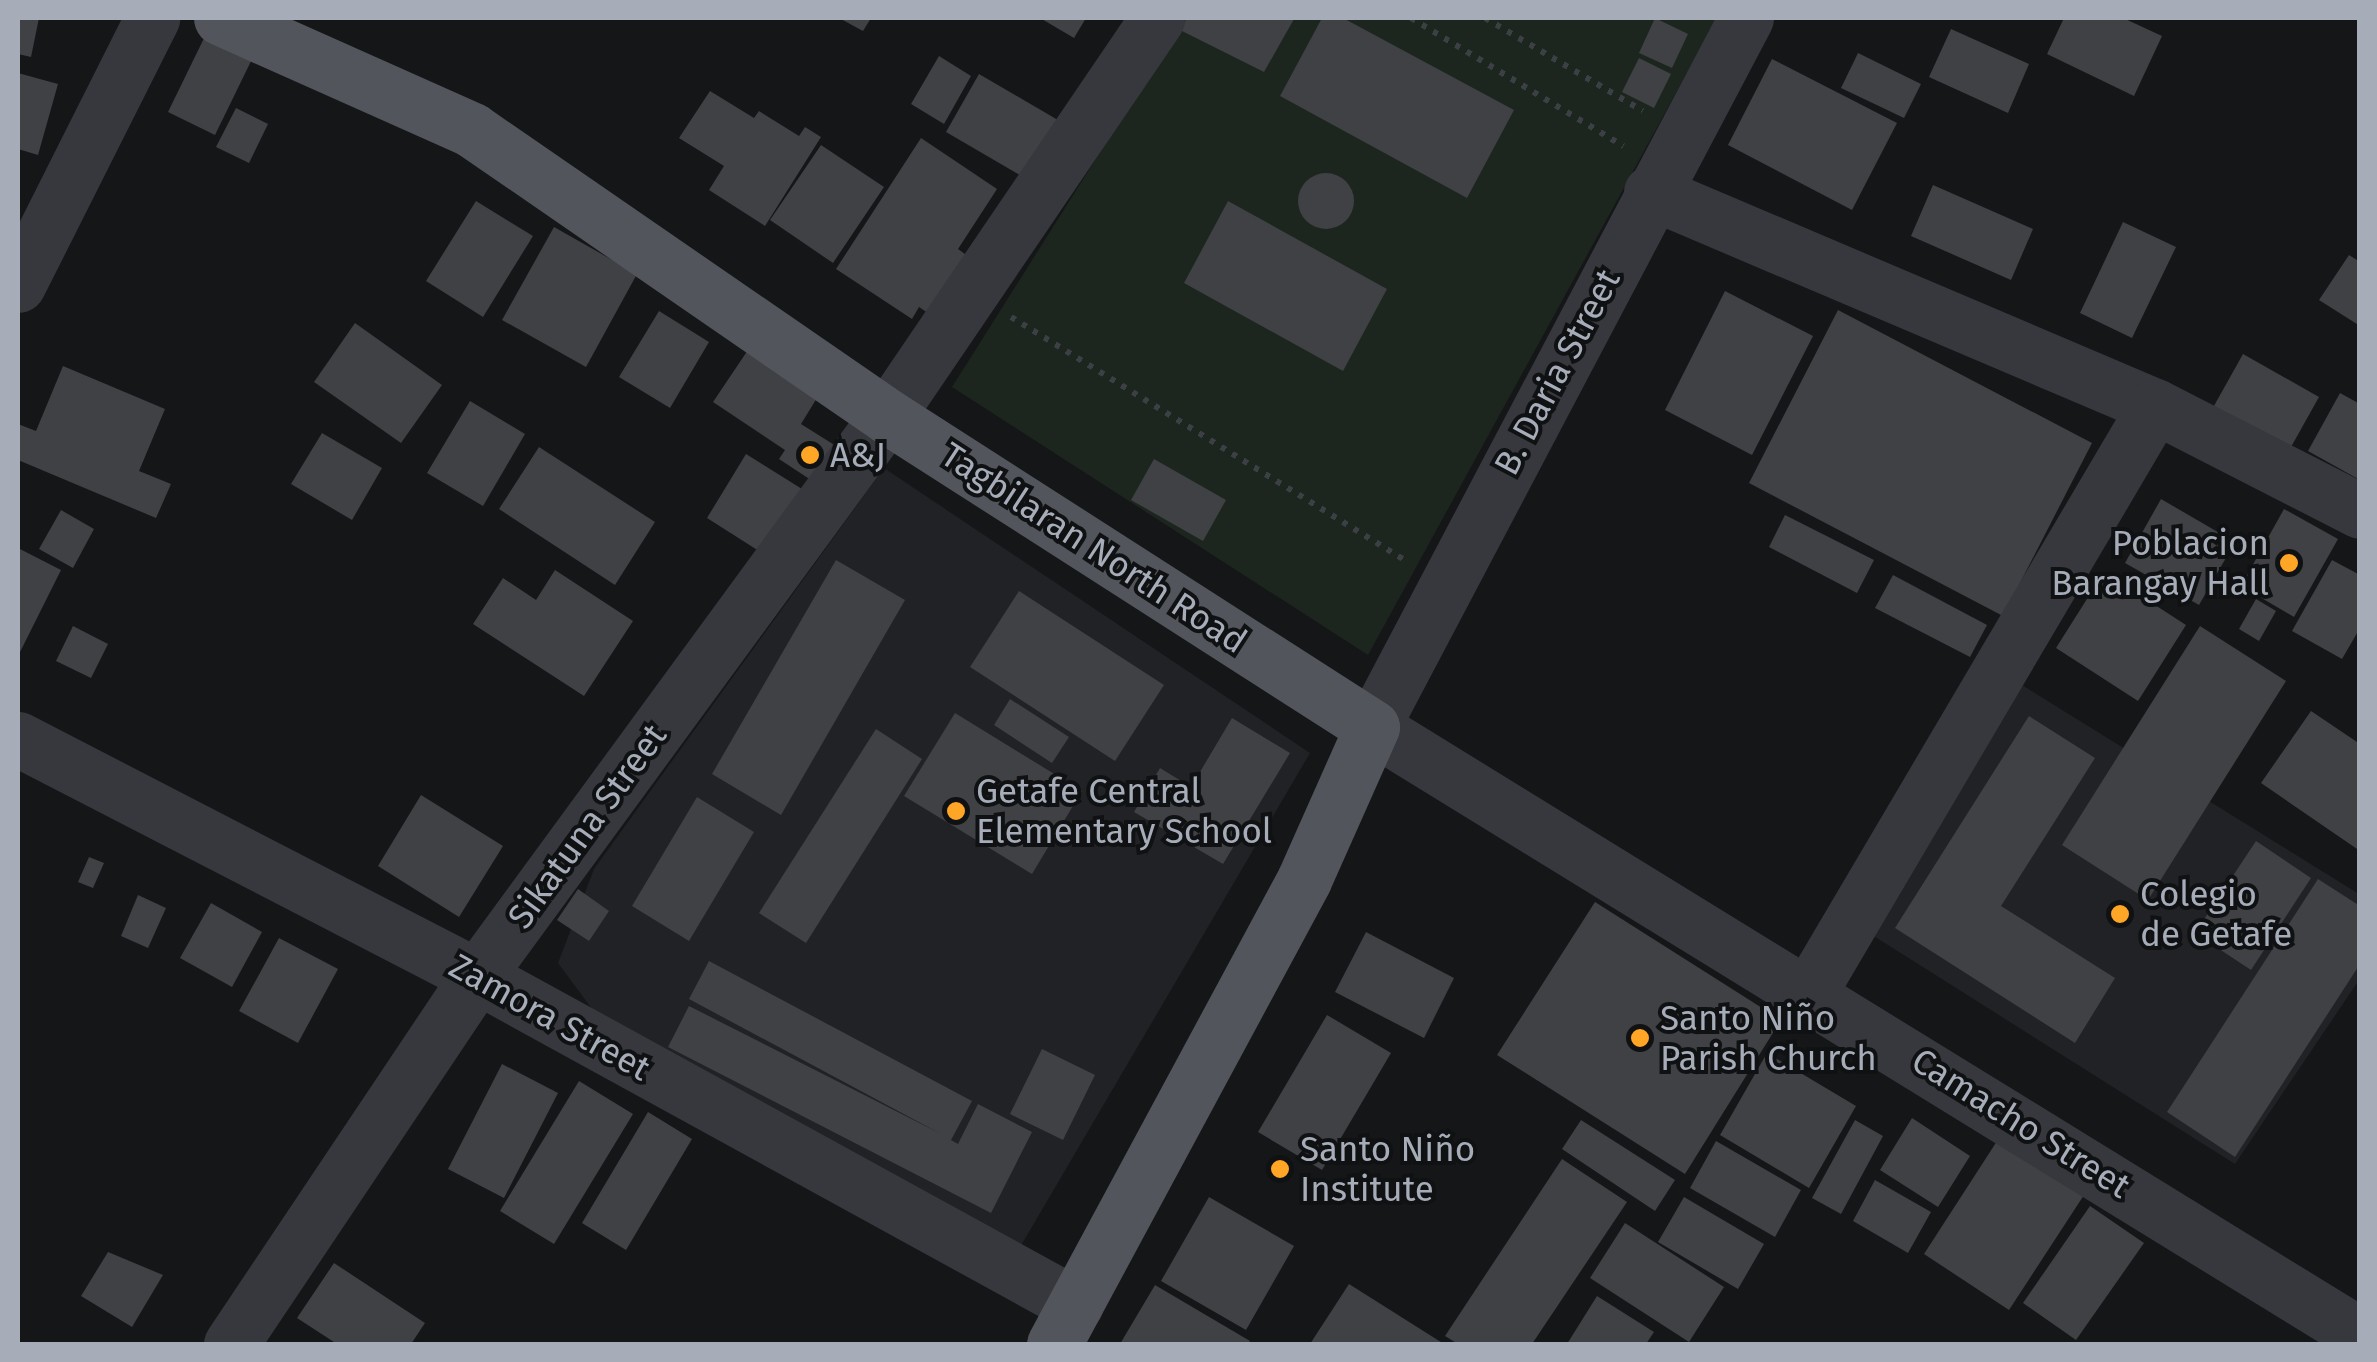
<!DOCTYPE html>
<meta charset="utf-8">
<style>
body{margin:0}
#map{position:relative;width:2377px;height:1362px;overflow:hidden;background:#151618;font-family:"Fira Sans",sans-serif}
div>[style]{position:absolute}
.built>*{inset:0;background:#212225}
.green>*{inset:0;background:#1d261e}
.building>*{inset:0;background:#3f4145}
.round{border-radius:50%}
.path>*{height:6px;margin-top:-3px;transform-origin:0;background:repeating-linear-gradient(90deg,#3c3f44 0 5px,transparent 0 13px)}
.minor>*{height:55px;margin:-27.5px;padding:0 27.5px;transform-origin:27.5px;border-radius:27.5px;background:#36383d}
.major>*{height:55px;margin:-27.5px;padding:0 27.5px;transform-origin:27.5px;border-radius:27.5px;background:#52555c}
.dots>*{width:28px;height:28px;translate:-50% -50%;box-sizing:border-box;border:5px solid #101113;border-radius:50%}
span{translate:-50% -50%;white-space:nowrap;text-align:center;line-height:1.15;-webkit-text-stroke:8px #101113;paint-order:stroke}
.street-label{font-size:35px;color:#a6adb9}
.poi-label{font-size:35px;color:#a6adb9}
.left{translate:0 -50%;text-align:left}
.right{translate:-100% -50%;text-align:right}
.frame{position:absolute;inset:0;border:20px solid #a6adb9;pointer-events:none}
</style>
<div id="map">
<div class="built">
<i style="clip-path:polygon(884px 468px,1310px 753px,1016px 1254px,609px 1032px,558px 963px,594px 869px)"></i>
<i style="clip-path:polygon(2022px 685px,2359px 894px,2359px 980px,2235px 1164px,1869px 933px)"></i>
</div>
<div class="green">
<i style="clip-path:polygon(1185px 18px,1717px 18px,1368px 655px,952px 387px)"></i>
</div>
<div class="building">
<i style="clip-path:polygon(18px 18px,39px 18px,31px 57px,18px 54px)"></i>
<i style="clip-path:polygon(839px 18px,871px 18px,863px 31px)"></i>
<i style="clip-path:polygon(1040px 18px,1086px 18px,1074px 38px)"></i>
<i style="clip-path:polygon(1187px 18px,1290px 18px,1294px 19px,1264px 72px,1180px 30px)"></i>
<i style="clip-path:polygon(1322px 18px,1343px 18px,1514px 110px,1467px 198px,1280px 96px)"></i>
<i style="clip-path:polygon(1655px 18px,1688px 34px,1672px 68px,1639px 53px)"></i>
<i style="clip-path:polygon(2064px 18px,2123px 18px,2162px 36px,2134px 96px,2047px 54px)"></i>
<i style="clip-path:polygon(1951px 29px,2029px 64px,2008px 113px,1929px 77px)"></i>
<i style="clip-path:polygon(208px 30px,255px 53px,215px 135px,168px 112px)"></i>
<i style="clip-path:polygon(1858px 53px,1921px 84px,1904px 118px,1841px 88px)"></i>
<i style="clip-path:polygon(939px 56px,971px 76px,944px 124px,911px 104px)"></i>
<i style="clip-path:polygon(1639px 58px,1671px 74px,1654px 108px,1622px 92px)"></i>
<i style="clip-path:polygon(1772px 59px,1897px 123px,1852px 210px,1728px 145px)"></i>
<i style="clip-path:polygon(18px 73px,58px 84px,38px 155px,18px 149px)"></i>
<i style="clip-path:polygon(979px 74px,1063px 123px,1030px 181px,946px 132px)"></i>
<i style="clip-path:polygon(710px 91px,754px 118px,759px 111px,799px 136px,805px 127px,821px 137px,765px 226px,709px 190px,724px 166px,679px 138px)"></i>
<i style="clip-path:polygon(236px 108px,268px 124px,249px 163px,216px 147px)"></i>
<i style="clip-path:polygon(921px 138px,997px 189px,958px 249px,969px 257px,931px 315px,919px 307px,912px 319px,836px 269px)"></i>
<i style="clip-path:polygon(821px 145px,884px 187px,833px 263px,770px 220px)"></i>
<i class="round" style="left:1298px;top:173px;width:56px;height:56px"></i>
<i style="clip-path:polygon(1933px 185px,2033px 229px,2011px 280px,1911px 236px)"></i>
<i style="clip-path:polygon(476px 201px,533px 236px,483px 317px,426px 281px)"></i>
<i style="clip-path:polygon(1228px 201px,1387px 289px,1343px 371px,1184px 283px)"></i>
<i style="clip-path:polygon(2123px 222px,2176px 247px,2132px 338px,2080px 313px)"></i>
<i style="clip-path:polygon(554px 227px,637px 274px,586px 367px,502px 320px)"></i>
<i style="clip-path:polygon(2349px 255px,2360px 262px,2360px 326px,2319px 300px)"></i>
<i style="clip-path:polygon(1725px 291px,1813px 336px,1752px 455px,1665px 410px)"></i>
<i style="clip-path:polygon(1838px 310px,2092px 443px,2003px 616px,1749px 483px)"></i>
<i style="clip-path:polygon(659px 311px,709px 342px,670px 408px,619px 377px)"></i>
<i style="clip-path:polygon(355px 323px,442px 385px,401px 443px,314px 382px)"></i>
<i style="clip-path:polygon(750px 347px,820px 393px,801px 424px,836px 446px,814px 482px,779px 459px,785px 450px,713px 402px)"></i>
<i style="clip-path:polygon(2243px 354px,2319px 397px,2286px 456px,2210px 413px)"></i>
<i style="clip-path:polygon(63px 366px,165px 409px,139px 471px,171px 484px,156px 518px,18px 460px,18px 424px,36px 431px)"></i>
<i style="clip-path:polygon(2340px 393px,2360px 404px,2360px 480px,2308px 451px)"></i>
<i style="clip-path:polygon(470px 401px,525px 434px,483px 506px,427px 473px)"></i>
<i style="clip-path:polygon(322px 433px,382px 468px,352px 520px,291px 484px)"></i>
<i style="clip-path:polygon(539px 447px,655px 522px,615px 585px,499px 509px)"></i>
<i style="clip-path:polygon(746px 454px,810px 494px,770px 558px,707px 518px)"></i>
<i style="clip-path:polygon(1154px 459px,1226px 500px,1203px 541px,1131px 500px)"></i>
<i style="clip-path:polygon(2161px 499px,2235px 542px,2199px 605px,2125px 563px)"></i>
<i style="clip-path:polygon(2284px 509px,2338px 539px,2294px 617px,2241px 586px)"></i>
<i style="clip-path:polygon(61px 510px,94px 529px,73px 568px,39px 549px)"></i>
<i style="clip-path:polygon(1785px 515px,1874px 560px,1857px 593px,1769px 547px)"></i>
<i style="clip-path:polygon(18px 548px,61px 570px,18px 656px)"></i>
<i style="clip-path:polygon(836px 560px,905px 600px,781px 815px,712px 774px)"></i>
<i style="clip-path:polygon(2332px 560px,2360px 575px,2360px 628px,2342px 659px,2292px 631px)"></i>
<i style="clip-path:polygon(555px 570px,633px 621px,584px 696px,473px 624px,503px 578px,536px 600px)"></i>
<i style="clip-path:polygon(2104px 572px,2186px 625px,2138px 701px,2056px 648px)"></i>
<i style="clip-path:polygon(1893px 575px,1987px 625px,1970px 657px,1875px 608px)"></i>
<i style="clip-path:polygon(1019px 591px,1164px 685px,1115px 761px,970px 667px)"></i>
<i style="clip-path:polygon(2256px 599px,2276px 611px,2259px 641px,2239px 629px)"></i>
<i style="clip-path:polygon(73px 626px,108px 644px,91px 678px,56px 661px)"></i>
<i style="clip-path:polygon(2200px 626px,2286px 681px,2148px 900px,2062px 845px)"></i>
<i style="clip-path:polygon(1010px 699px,1069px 737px,1052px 763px,994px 725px)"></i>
<i style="clip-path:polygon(2311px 711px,2360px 744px,2360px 851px,2261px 783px)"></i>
<i style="clip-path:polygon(955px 713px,1082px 791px,1032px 874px,904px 796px)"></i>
<i style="clip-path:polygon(2029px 716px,2095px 758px,2001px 906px,2115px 978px,2075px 1043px,1895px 928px)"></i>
<i style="clip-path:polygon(1232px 718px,1290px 753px,1223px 864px,1134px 812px,1160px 768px,1191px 787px)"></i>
<i style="clip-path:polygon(876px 729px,922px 759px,806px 943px,759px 913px)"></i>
<i style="clip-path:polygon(421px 795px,503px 846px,459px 917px,378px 866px)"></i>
<i style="clip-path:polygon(697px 797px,754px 832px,689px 941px,632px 906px)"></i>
<i style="clip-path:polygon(2256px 841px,2311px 878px,2251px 970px,2195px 933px)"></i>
<i style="clip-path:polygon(89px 857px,104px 863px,93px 888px,78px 882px)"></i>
<i style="clip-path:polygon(2318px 879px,2360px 906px,2360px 964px,2235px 1157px,2167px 1112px)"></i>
<i style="clip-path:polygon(578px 889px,609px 911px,589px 941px,557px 920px)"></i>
<i style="clip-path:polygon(138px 895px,166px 908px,148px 948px,121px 936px)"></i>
<i style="clip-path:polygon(1595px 902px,1781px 1020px,1685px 1174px,1497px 1055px)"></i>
<i style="clip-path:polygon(211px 903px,262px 932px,232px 987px,180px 958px)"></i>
<i style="clip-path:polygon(1366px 932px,1454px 978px,1424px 1038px,1335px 992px)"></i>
<i style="clip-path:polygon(279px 938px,338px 969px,298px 1043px,239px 1011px)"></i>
<i style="clip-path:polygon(709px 961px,972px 1101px,951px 1140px,958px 1144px,978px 1104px,1032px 1132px,991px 1213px,668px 1047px,689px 1006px,941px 1134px,689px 999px)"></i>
<i style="clip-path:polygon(1327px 1015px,1391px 1053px,1322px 1170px,1258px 1132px)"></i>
<i style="clip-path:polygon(1042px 1049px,1095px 1075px,1063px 1140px,1010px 1114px)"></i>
<i style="clip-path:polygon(1767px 1053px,1856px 1106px,1809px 1188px,1720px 1135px)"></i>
<i style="clip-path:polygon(502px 1064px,558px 1093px,504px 1198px,448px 1169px)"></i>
<i style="clip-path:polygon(579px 1081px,633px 1114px,554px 1244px,500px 1211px)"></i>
<i style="clip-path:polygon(648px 1112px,692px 1139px,626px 1250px,582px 1223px)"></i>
<i style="clip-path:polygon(1912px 1118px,1970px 1156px,1938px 1207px,1880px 1170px)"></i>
<i style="clip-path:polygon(1581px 1120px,1675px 1180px,1655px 1211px,1562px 1149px)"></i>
<i style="clip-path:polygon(1855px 1120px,1883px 1136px,1841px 1214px,1812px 1198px)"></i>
<i style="clip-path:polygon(1999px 1138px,2084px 1195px,2009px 1310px,1924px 1254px)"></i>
<i style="clip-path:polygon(1716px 1141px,1801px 1190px,1775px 1237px,1690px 1188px)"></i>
<i style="clip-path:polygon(1562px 1159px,1627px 1202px,1532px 1344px,1458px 1344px,1445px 1336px)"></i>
<i style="clip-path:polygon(1875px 1180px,1931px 1212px,1908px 1253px,1853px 1221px)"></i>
<i style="clip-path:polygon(1209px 1197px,1294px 1246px,1246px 1330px,1161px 1281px)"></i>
<i style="clip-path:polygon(1684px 1197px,1764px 1244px,1738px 1289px,1658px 1242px)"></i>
<i style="clip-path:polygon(2090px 1206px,2144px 1243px,2076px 1340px,2023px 1303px)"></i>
<i style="clip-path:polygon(1625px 1223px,1724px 1287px,1689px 1342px,1590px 1278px)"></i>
<i style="clip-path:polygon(108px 1252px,163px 1275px,132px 1327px,81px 1296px)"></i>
<i style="clip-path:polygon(334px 1263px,425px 1323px,411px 1344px,337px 1344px,297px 1318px)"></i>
<i style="clip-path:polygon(1349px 1284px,1444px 1344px,1310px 1344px)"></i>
<i style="clip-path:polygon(1155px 1285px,1250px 1341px,1248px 1344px,1120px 1344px)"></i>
<i style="clip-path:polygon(1597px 1296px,1654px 1332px,1646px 1344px,1567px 1344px)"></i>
</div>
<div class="path">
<i style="left:1411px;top:18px;width:248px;rotate:31.1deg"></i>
<i style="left:1485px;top:18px;width:183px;rotate:30.5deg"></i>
<i style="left:1011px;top:317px;width:462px;rotate:31.7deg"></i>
</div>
<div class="minor">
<i style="left:1746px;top:18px;width:802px;rotate:117.81deg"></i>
<i style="left:1372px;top:727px;width:1160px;rotate:31.61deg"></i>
<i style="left:1651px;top:192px;width:548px;rotate:23.01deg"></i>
<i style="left:2155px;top:406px;width:230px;rotate:27.1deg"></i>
<i style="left:18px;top:285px;width:299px;rotate:-63.3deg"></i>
<i style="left:18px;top:739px;width:517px;rotate:27.31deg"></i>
<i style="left:477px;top:976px;width:683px;rotate:28.78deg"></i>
<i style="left:1810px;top:991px;width:679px;rotate:-59.47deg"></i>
<i style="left:231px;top:1344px;width:443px;rotate:-56.2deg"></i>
<i style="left:477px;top:976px;width:694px;rotate:-53.79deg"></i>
<i style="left:887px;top:416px;width:481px;rotate:-55.8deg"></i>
</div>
<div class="major">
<i style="left:221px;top:18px;width:275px;rotate:24deg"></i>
<i style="left:472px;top:130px;width:504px;rotate:34.57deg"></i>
<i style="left:887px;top:416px;width:576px;rotate:32.67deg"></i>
<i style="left:1372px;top:727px;width:167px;rotate:114deg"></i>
<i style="left:1304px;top:880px;width:527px;rotate:118.32deg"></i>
</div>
<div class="dots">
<i style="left:810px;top:455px;background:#ffa626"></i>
<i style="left:2289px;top:563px;background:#ffa626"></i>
<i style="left:956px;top:811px;background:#ffa626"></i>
<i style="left:2120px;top:914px;background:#ffa626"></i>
<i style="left:1640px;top:1038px;background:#ffa626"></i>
<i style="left:1280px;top:1169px;background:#ffa626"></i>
</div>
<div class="street-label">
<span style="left:1557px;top:372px;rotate:-62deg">B. Daria Street</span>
<span style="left:1094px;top:548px;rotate:33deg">Tagbilaran North Road</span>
<span style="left:587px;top:826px;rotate:-54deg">Sikatuna Street</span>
<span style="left:550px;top:1017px;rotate:29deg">Zamora Street</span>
<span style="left:2021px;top:1123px;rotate:32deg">Camacho Street</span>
</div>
<div class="poi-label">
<span class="left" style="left:830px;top:455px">A&amp;J</span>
<span class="right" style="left:2269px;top:563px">Poblacion<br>Barangay Hall</span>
<span class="left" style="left:976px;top:811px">Getafe Central<br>Elementary School</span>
<span class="left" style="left:2140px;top:914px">Colegio<br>de Getafe</span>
<span class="left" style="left:1660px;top:1038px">Santo Niño<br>Parish Church</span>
<span class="left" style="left:1300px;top:1169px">Santo Niño<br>Institute</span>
</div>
<div class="frame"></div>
</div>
